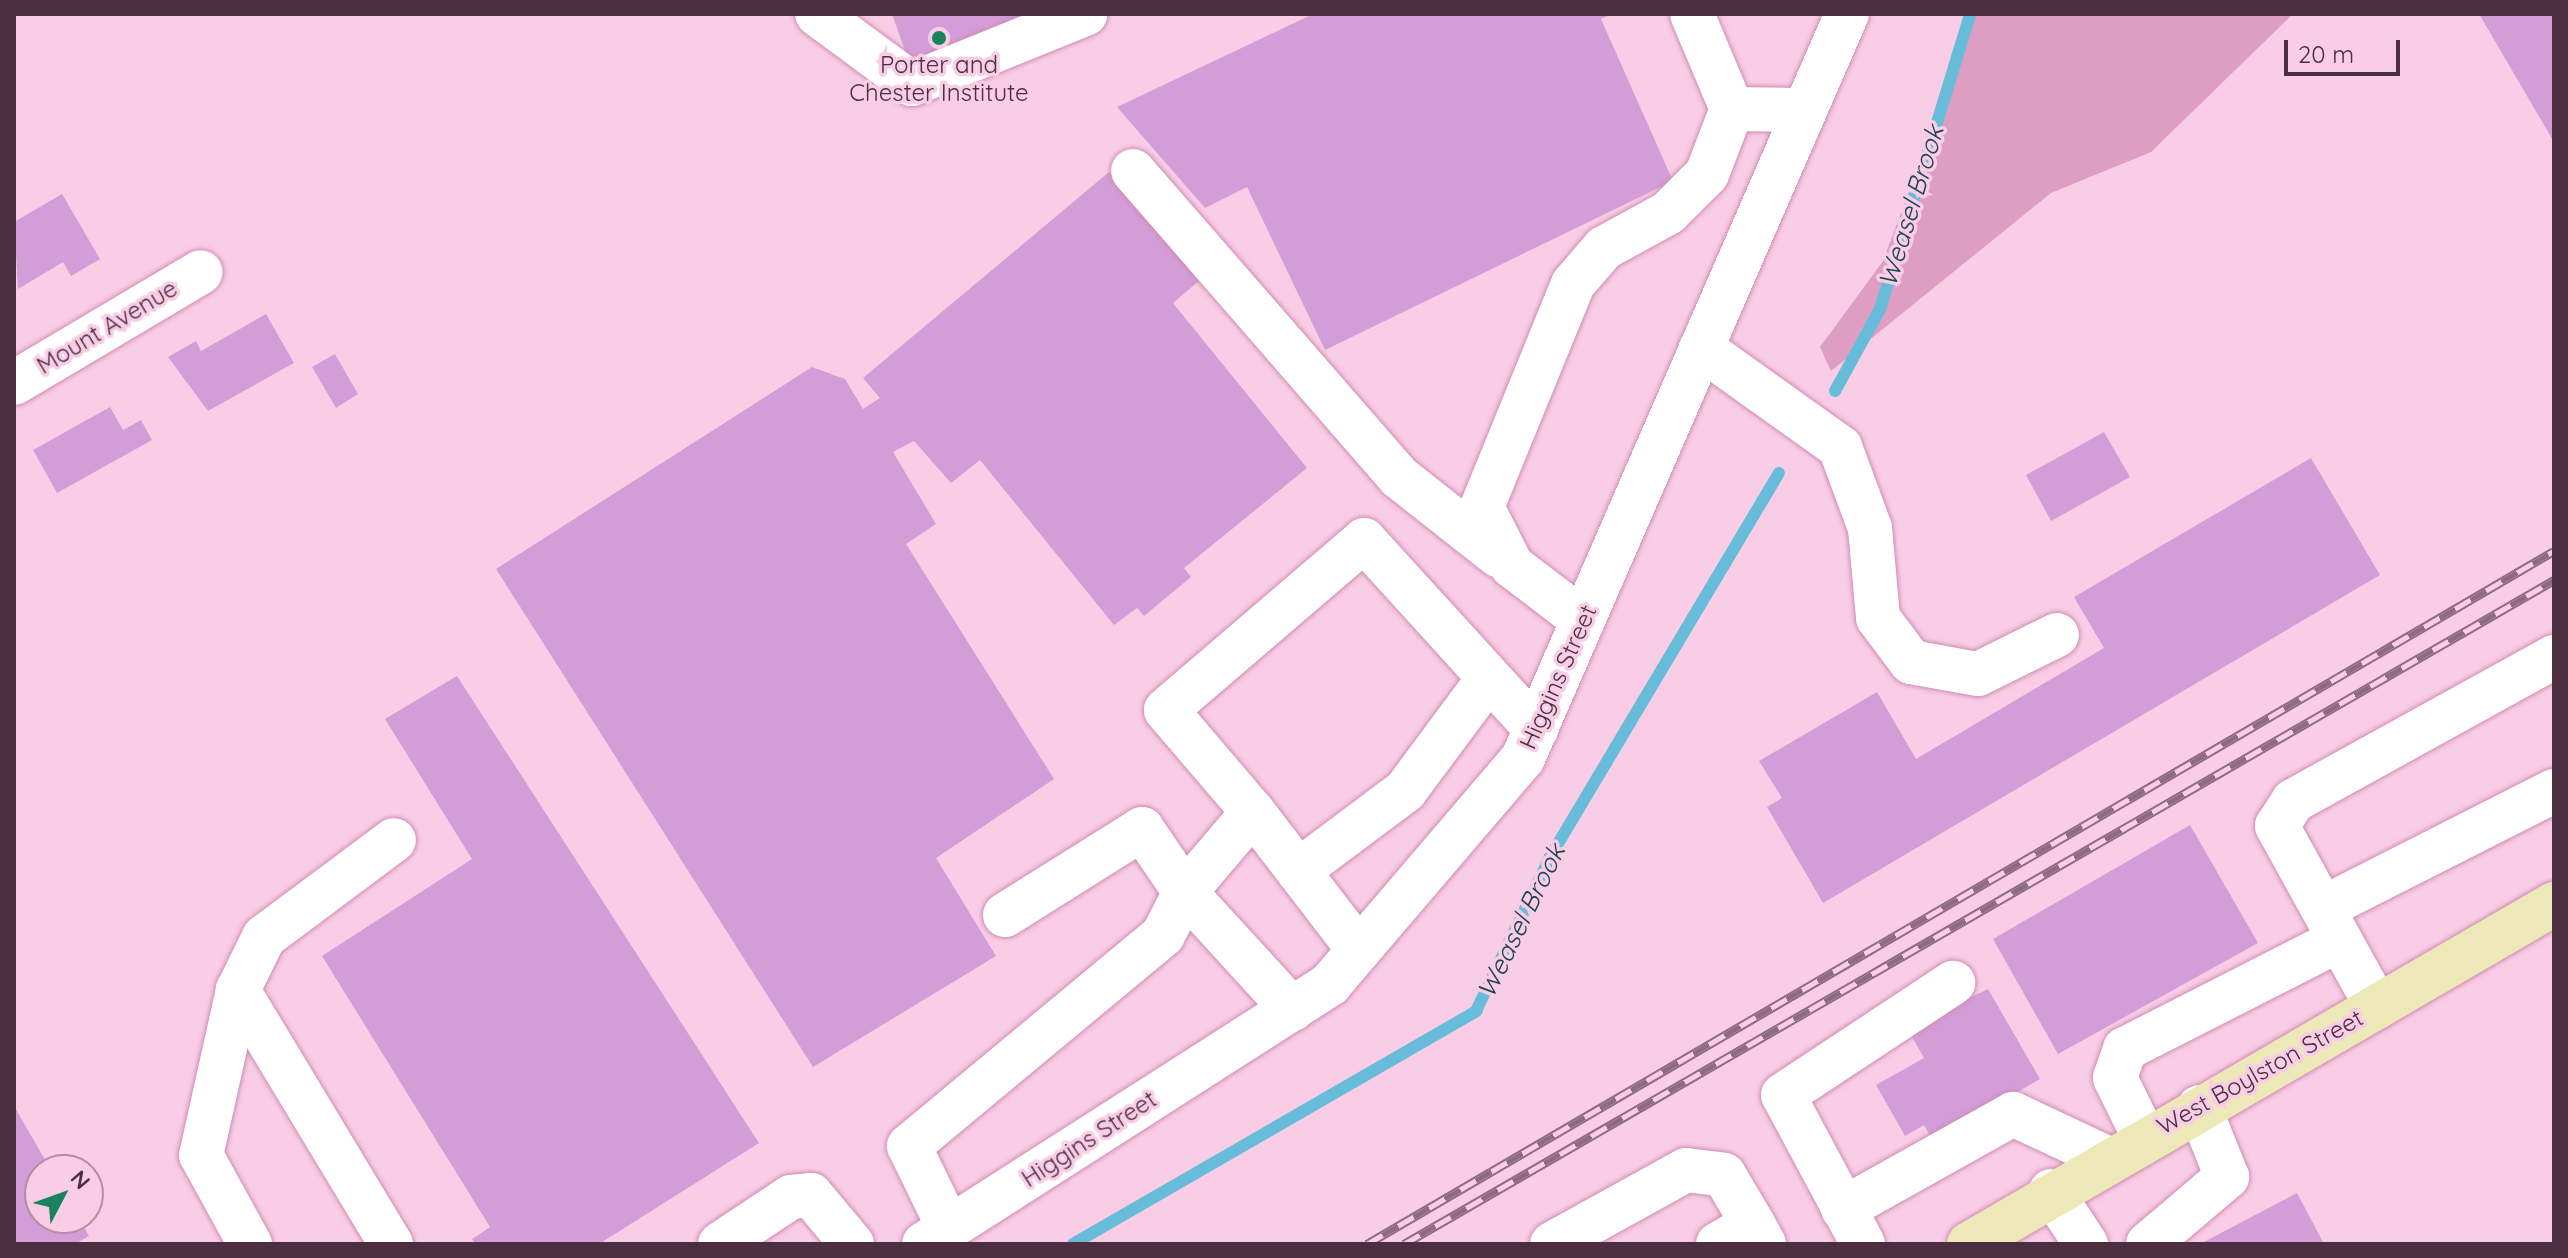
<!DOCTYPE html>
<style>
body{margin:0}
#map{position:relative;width:2568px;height:1258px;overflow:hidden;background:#f9cde6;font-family:Quicksand,sans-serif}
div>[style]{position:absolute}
.green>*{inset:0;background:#de9ec3}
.stream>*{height:12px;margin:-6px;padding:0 6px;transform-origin:6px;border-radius:6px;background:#67bcda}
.building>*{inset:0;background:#d39ed8}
.roads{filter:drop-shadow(0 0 2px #d08bb4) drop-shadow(0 0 2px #d08bb4)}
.minor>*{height:44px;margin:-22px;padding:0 22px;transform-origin:22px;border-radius:22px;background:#fff}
.major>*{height:44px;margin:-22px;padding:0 22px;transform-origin:22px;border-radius:22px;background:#ede8b8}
.rail>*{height:9px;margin-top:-4.5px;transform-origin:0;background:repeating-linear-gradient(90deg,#f9cde6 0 18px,#8e6b7f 0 36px);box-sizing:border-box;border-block:2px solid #8e6b7f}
.dots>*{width:22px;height:22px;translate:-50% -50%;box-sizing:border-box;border:4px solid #f9cde6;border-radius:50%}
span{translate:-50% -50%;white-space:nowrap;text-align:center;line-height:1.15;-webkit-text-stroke:7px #f9cde6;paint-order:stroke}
.poi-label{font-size:24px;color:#4b2e3f}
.street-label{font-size:24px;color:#4b2e3f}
.water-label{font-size:26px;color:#1c4350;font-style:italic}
.frame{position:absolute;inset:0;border:16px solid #4b2e3f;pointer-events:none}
.north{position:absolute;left:24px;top:1154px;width:80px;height:80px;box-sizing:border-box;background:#f9cde6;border:2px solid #b38da3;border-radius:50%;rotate:49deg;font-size:22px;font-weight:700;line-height:32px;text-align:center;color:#4b2e3f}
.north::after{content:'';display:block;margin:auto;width:28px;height:36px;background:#1a825d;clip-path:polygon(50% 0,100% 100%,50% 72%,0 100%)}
.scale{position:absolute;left:2284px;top:40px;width:116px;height:36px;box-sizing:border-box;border:4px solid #4b2e3f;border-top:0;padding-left:10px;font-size:24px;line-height:28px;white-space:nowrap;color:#4b2e3f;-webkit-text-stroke:6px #f9cde6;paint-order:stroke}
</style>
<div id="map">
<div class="green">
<i style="clip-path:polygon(1966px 14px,2293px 14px,2151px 152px,2051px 193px,1831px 371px,1820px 347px,1883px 261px,1946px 93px)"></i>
</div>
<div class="stream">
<i style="left:1835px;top:391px;width:94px;rotate:-61.2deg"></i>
<i style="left:1880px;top:309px;width:308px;rotate:-73deg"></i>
<i style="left:1073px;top:1244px;width:466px;rotate:-30deg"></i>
<i style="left:1476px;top:1011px;width:171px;rotate:-64.3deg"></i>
<i style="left:1550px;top:857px;width:447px;rotate:-59.2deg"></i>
</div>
<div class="building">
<i style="clip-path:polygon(892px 14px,1047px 14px,909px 62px)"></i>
<i style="clip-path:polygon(1313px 14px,1612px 14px,1601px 19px,1673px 181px,1325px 350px,1247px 187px,1205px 208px,1117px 107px)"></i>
<i style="clip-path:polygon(2479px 14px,2554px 14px,2554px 142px)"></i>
<i style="clip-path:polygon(1109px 172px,1200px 280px,1173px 303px,1307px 468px,1184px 568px,1191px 577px,1144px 616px,1137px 608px,1114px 625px,980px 460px,951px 483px,914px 441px,893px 452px,936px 524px,906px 544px,1054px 779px,936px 858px,996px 956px,813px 1067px,496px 569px,812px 367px,845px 379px,863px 409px,880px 398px,863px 378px)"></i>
<i style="clip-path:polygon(62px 194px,100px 259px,71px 276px,63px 262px,18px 289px,14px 222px)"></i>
<i style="clip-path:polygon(266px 314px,294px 363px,208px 411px,168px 357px,196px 341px,201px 351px)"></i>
<i style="clip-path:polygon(335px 354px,358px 394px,336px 408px,312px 367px)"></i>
<i style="clip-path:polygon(110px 407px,123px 430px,141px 420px,152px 440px,57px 493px,33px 450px)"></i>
<i style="clip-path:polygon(2104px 432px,2130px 477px,2051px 521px,2026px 475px)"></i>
<i style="clip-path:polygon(2311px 458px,2380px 575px,1823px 903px,1767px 807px,1782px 798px,1759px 761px,1877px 692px,1916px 759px,2104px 648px,2074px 597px)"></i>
<i style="clip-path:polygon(457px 676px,759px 1143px,599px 1244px,475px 1244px,472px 1239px,490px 1227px,322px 956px,472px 859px,385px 719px)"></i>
<i style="clip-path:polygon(2190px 825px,2258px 943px,2058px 1054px,1993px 939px)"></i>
<i style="clip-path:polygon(1988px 989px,2040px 1079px,1933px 1140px,1924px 1125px,1905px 1136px,1876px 1085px,1924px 1058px,1907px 1028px)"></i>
<i style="clip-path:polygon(14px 1106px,51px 1170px,40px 1170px,40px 1218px,79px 1218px,89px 1236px,75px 1244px,14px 1244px)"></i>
<i style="clip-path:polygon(2297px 1193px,2324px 1244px,2200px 1244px)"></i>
</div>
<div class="roads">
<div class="minor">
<i style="left:817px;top:14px;width:118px;rotate:36.4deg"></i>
<i style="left:912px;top:84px;width:187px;rotate:-22deg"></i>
<i style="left:1692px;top:14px;width:103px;rotate:67.2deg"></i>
<i style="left:1133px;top:171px;width:405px;rotate:49deg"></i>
<i style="left:1399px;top:477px;width:127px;rotate:38.3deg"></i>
<i style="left:1701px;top:348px;width:171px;rotate:35.5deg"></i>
<i style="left:1840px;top:447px;width:86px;rotate:69.7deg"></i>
<i style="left:1870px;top:528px;width:90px;rotate:84.9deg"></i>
<i style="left:1878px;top:618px;width:55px;rotate:53.1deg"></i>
<i style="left:1911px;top:662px;width:68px;rotate:10.2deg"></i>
<i style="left:1978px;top:674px;width:88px;rotate:-26.3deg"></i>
<i style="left:14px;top:383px;width:217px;rotate:-30.7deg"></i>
<i style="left:1583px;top:620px;width:89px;rotate:-142.7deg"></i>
<i style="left:1512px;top:566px;width:66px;rotate:-117deg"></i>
<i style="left:1482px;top:507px;width:241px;rotate:-67.8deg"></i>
<i style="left:1573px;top:284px;width:48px;rotate:-49.3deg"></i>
<i style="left:1604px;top:248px;width:73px;rotate:-28.7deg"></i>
<i style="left:1668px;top:213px;width:55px;rotate:-45deg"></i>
<i style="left:1707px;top:174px;width:70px;rotate:-69deg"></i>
<i style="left:1732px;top:109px;width:73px;rotate:0.8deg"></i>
<i style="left:1253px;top:812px;width:134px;rotate:-130.5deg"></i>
<i style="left:1166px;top:710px;width:261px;rotate:-40.6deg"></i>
<i style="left:1364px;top:540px;width:256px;rotate:47.7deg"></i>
<i style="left:1298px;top:871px;width:134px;rotate:-36.8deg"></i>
<i style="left:1405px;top:791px;width:141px;rotate:-53.4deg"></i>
<i style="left:2323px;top:908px;width:259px;rotate:-26.9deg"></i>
<i style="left:1005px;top:915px;width:162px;rotate:-32.1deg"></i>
<i style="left:1142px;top:829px;width:76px;rotate:55.7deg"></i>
<i style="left:1185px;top:892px;width:105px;rotate:-49.6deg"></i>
<i style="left:1253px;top:812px;width:174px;rotate:52.5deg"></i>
<i style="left:238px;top:990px;width:169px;rotate:102.6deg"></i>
<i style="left:201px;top:1155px;width:102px;rotate:61.2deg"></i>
<i style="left:2377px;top:1007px;width:207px;rotate:-118.9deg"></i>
<i style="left:2277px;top:826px;width:30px;rotate:-57deg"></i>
<i style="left:2293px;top:801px;width:298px;rotate:-28.9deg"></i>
<i style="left:2144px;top:1137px;width:66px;rotate:-116.2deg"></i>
<i style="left:2115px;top:1078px;width:31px;rotate:-71deg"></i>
<i style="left:2125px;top:1049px;width:240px;rotate:-27deg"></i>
<i style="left:2051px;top:1191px;width:64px;rotate:56.6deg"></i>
<i style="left:1843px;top:1209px;width:195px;rotate:-29.2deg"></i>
<i style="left:2013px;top:1114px;width:104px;rotate:25.1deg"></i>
<i style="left:949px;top:1228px;width:91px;rotate:-116deg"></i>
<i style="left:909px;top:1146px;width:330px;rotate:-39.7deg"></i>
<i style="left:1163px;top:935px;width:48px;rotate:-62.9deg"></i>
<i style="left:1185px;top:892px;width:159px;rotate:47.6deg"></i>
<i style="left:391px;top:1244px;width:297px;rotate:-121.1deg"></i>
<i style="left:238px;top:990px;width:59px;rotate:-63.9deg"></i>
<i style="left:264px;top:937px;width:162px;rotate:-36.7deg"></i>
<i style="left:720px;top:1244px;width:85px;rotate:-33.5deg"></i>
<i style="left:791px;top:1197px;width:20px;rotate:-6deg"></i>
<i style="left:811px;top:1195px;width:64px;rotate:50.1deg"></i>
<i style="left:924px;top:1244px;width:482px;rotate:-32.6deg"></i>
<i style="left:1330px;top:984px;width:297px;rotate:-49.5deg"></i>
<i style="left:1523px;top:758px;width:811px;rotate:-66.47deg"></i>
<i style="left:1552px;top:1244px;width:153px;rotate:-28.9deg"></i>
<i style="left:1686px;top:1170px;width:38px;rotate:7deg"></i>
<i style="left:1724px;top:1175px;width:57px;rotate:59.4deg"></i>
<i style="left:1718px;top:1244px;width:40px;rotate:-29.7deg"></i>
<i style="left:1753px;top:1224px;width:23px;rotate:61deg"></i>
<i style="left:1863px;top:1244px;width:169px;rotate:-118.2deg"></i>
<i style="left:1783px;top:1095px;width:204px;rotate:-33.4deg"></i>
<i style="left:2148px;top:1244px;width:104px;rotate:-40.3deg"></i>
<i style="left:2227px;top:1177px;width:75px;rotate:-111.8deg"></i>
</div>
<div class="major">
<i style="left:1969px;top:1244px;width:677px;rotate:-30.17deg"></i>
</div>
</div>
<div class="rail">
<i style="left:1367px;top:1244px;width:1374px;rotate:-30.28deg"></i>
<i style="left:1404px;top:1244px;width:1328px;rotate:-30deg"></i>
</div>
<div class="dots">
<i style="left:939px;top:38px;background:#1a825d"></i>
</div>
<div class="poi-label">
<span style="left:939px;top:79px">Porter and<br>Chester Institute</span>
</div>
<div class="street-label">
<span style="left:107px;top:327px;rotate:-31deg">Mount Avenue</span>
<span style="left:1558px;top:677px;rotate:-66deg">Higgins Street</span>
<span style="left:2260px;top:1072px;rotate:-29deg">West Boylston Street</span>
<span style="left:1089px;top:1139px;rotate:-33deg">Higgins Street</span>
</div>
<div class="water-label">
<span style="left:1911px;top:206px;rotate:-73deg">Weasel Brook</span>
<span style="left:1521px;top:921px;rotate:-64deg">Weasel Brook</span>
</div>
<div class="frame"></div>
<div class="north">N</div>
<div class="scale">20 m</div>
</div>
